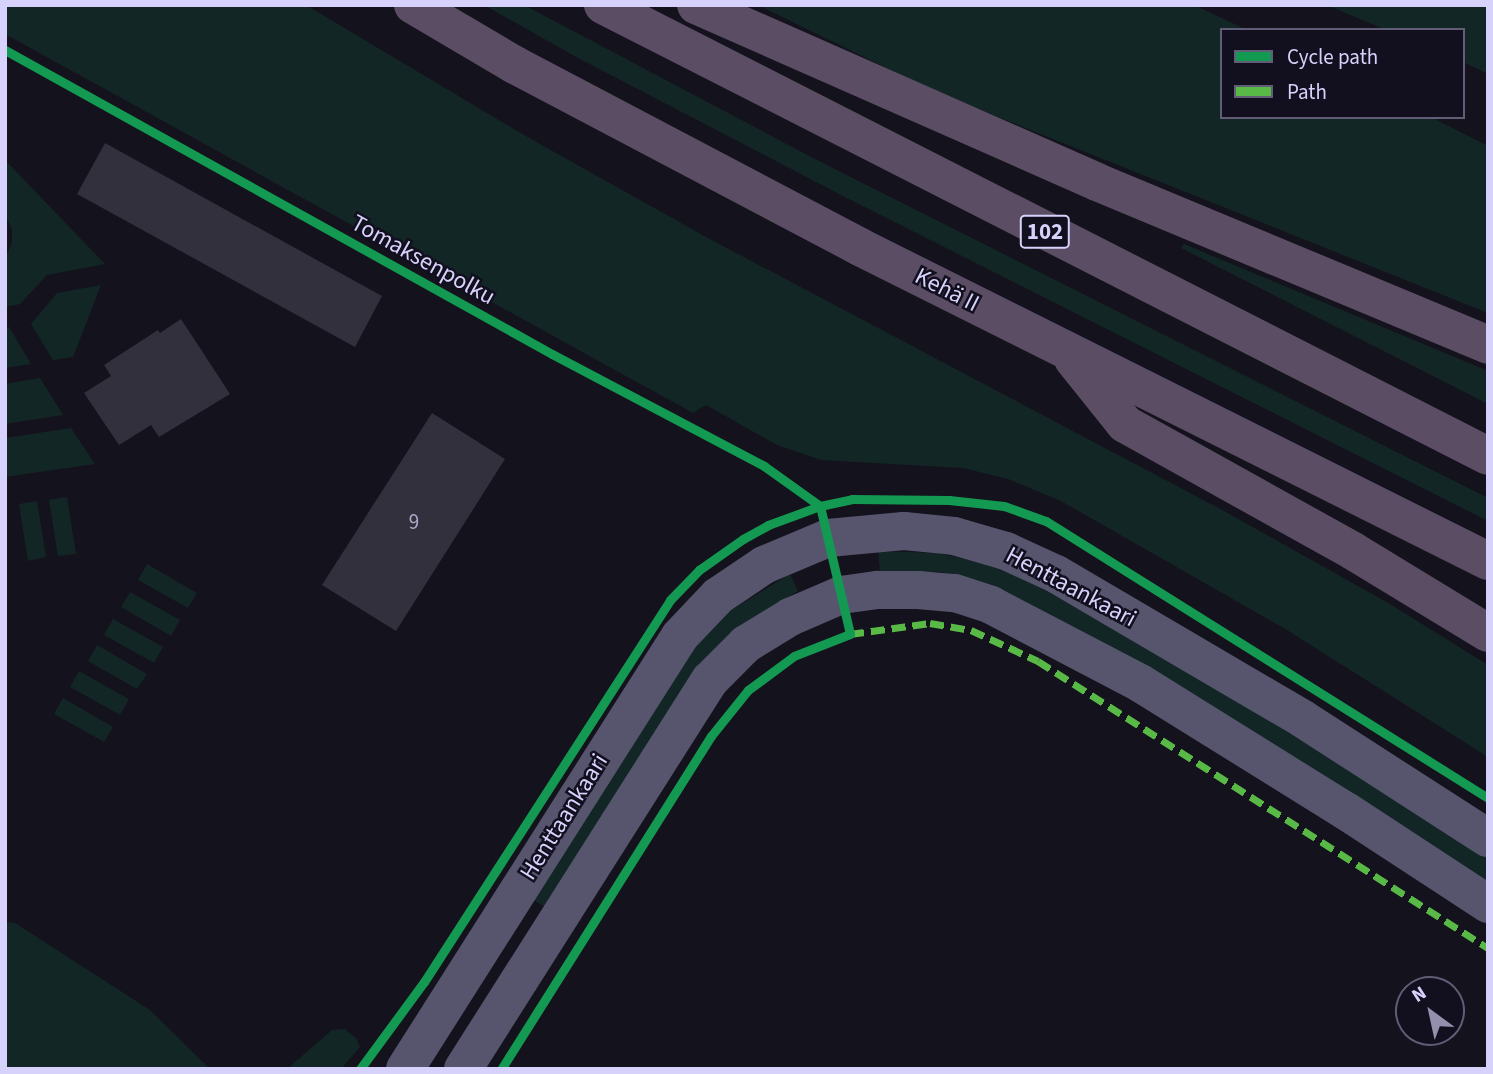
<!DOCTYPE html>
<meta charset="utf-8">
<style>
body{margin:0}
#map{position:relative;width:1493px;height:1074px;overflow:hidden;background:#14121c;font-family:"Source Sans 3",sans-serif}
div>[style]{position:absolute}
.green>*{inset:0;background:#132626}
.building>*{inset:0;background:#33303e}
.secondary>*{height:38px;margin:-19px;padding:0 19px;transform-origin:19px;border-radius:19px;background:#57556e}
.trunk>*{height:38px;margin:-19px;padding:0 19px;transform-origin:19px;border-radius:19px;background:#5b4e64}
.quiet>*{height:7px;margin-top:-3.5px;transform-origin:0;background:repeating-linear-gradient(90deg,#58b947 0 14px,transparent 0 21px)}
.cycleway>*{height:9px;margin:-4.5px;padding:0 4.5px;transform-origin:4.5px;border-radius:4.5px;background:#139951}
span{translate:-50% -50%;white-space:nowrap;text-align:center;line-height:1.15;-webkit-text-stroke:5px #120f1f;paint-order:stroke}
.number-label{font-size:21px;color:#aeaacc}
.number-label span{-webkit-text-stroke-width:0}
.shield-label span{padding:2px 5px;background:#120f1f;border:2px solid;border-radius:5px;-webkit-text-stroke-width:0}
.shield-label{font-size:23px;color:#d7d2fb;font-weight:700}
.street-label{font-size:24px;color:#d7d2fb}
.frame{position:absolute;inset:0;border:7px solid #d7d2fb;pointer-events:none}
.legend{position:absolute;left:1220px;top:28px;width:245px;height:91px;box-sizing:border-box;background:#120f1f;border:2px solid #615d77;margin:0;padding:9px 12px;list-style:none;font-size:21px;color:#d7d2fb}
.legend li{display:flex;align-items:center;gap:14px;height:35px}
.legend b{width:35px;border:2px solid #615d77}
.north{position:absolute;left:1395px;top:976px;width:70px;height:70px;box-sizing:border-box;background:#120f1f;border:2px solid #615d77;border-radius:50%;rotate:327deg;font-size:19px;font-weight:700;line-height:28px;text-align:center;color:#d7d2fb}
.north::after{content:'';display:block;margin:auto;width:24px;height:32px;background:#938fad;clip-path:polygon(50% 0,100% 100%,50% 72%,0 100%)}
</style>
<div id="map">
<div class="green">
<i style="clip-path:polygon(5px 5px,306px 5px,524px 135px,706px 237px,1224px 511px,1390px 604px,1488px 665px,1488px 757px,1287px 630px,1061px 501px,1008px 479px,963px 468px,821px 460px,777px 445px,706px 405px,693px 413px,5px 34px)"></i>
<i style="clip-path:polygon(484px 5px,524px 5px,815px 159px,1488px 498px,1488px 521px,843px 196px,578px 58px)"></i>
<i style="clip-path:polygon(758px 5px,1194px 5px,1247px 30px,1222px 30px,1222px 117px,1431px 117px,1488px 146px,1488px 313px,998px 117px,911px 80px)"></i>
<i style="clip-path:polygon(1327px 5px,1488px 5px,1488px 74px,1463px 62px,1463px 30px,1386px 30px)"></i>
<i style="clip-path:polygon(5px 160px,105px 264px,47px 275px,20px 304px,5px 307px,5px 260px,12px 242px,12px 229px,5px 215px)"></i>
<i style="clip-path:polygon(1184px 244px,1488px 371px,1488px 404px,1181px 248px)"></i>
<i style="clip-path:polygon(101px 285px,73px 357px,53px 360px,31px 324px,57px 293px)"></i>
<i style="clip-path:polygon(9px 327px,31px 364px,5px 368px,5px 328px)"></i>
<i style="clip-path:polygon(40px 378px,63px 415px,5px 424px,5px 384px)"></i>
<i style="clip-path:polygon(71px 428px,95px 464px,5px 477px,5px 438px)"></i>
<i style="clip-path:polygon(67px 497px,76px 554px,58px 556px,49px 500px)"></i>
<i style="clip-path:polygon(37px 501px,46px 557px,28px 561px,19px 504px)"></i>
<i style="clip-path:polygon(878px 551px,939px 553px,997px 567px,1032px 583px,1172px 661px,1402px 802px,1488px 858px,1488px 882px,973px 580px,940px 572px,880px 571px)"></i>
<i style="clip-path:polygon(147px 564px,197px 593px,188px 608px,138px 580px)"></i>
<i style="clip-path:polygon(790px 574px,798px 591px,728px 635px,711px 654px,545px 907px,529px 897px,650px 707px,717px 619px)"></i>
<i style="clip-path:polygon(130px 592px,180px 620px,171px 636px,121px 607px)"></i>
<i style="clip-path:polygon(113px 619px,163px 647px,154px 663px,104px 635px)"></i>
<i style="clip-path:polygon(97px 645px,147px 674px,137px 689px,88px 661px)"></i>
<i style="clip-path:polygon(79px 671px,129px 699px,120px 715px,70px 687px)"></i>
<i style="clip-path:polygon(63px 698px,113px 727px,104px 742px,54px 714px)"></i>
<i style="clip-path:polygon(5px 922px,15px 923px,150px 1010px,210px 1069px,5px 1069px)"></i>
<i style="clip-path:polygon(345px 1029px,356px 1038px,360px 1047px,341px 1069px,287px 1069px,332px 1030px)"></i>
</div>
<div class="building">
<i style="clip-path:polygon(105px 143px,382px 296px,355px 347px,77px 194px)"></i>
<i style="clip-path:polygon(181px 319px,230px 394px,159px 437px,151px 425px,119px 445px,84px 393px,111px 376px,104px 365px,158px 330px,160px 333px)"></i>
<i style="clip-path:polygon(432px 413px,505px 459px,396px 631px,322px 585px)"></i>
</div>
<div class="secondary">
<i style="left:405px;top:1069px;width:513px;rotate:-57.58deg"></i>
<i style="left:680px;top:636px;width:55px;rotate:-46.5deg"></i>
<i style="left:718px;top:596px;width:55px;rotate:-34deg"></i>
<i style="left:764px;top:565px;width:69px;rotate:-22.9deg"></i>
<i style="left:828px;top:538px;width:76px;rotate:-5.3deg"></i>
<i style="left:904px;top:531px;width:50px;rotate:5.7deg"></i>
<i style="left:954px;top:536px;width:54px;rotate:16.1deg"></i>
<i style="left:1006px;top:551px;width:55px;rotate:24.7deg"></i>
<i style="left:1056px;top:574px;width:286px;rotate:30.4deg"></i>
<i style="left:1303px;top:719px;width:220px;rotate:32.8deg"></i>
<i style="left:463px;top:1069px;width:461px;rotate:-57.6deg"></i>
<i style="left:710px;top:680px;width:51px;rotate:-45deg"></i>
<i style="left:746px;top:644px;width:52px;rotate:-31.5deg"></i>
<i style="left:790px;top:617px;width:56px;rotate:-23.3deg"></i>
<i style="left:841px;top:595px;width:37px;rotate:-8deg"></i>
<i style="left:878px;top:590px;width:40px"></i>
<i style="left:918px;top:590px;width:37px;rotate:5deg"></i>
<i style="left:955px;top:593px;width:38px;rotate:18deg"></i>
<i style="left:991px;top:605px;width:168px;rotate:27.6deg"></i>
<i style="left:1140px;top:683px;width:243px;rotate:31.9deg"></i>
<i style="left:1346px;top:811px;width:170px;rotate:33.2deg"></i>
</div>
<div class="trunk">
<i style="left:413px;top:5px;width:118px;rotate:30.5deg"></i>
<i style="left:515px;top:65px;width:390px;rotate:27.8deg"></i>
<i style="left:860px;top:247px;width:702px;rotate:26.57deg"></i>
<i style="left:603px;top:5px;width:993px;rotate:27deg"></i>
<i style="left:696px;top:5px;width:438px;rotate:23.8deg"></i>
<i style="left:1097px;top:182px;width:424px;rotate:22.6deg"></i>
<i style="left:1073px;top:359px;width:83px;rotate:51.3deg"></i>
<i style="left:1125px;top:424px;width:261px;rotate:29.1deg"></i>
<i style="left:1353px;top:551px;width:158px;rotate:31.3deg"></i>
</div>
<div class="quiet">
<i style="left:850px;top:634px;width:81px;rotate:-7.8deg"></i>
<i style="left:930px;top:623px;width:42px;rotate:9.7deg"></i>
<i style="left:971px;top:630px;width:74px;rotate:24.8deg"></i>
<i style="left:1038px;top:661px;width:534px;rotate:32.53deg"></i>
</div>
<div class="cycleway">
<i style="left:5px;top:50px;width:626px;rotate:29.06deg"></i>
<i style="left:552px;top:354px;width:240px;rotate:27.8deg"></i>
<i style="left:764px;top:466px;width:69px;rotate:35.5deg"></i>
<i style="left:820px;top:506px;width:131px;rotate:76.8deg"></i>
<i style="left:850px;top:634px;width:60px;rotate:158.6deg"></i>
<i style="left:794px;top:656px;width:57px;rotate:143.5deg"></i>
<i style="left:748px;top:690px;width:59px;rotate:128.8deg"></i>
<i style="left:711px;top:736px;width:394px;rotate:122.2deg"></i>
<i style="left:360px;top:1069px;width:108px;rotate:-53.7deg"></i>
<i style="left:424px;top:982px;width:454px;rotate:-57.2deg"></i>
<i style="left:670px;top:600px;width:42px;rotate:-46deg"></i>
<i style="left:699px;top:570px;width:54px;rotate:-35.2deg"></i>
<i style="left:743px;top:539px;width:29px;rotate:-29deg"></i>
<i style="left:768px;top:525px;width:55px;rotate:-20.1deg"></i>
<i style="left:820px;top:506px;width:33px;rotate:-12deg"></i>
<i style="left:852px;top:499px;width:97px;rotate:0.6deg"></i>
<i style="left:949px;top:500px;width:55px;rotate:6.2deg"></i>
<i style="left:1004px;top:506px;width:45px;rotate:19.7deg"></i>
<i style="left:1046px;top:521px;width:522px;rotate:32.08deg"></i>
</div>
<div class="number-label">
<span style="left:414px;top:522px">9</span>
</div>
<div class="shield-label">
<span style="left:1045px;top:232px">102</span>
</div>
<div class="street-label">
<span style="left:423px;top:260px;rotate:29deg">Tomaksenpolku</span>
<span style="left:947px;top:290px;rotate:27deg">Kehä II</span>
<span style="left:1071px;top:587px;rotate:28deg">Henttaankaari</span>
<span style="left:564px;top:817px;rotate:-58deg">Henttaankaari</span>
</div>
<div class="frame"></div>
<ul class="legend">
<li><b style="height:9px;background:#139951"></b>Cycle path</li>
<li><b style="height:9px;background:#58b947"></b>Path</li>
</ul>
<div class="north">N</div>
</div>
